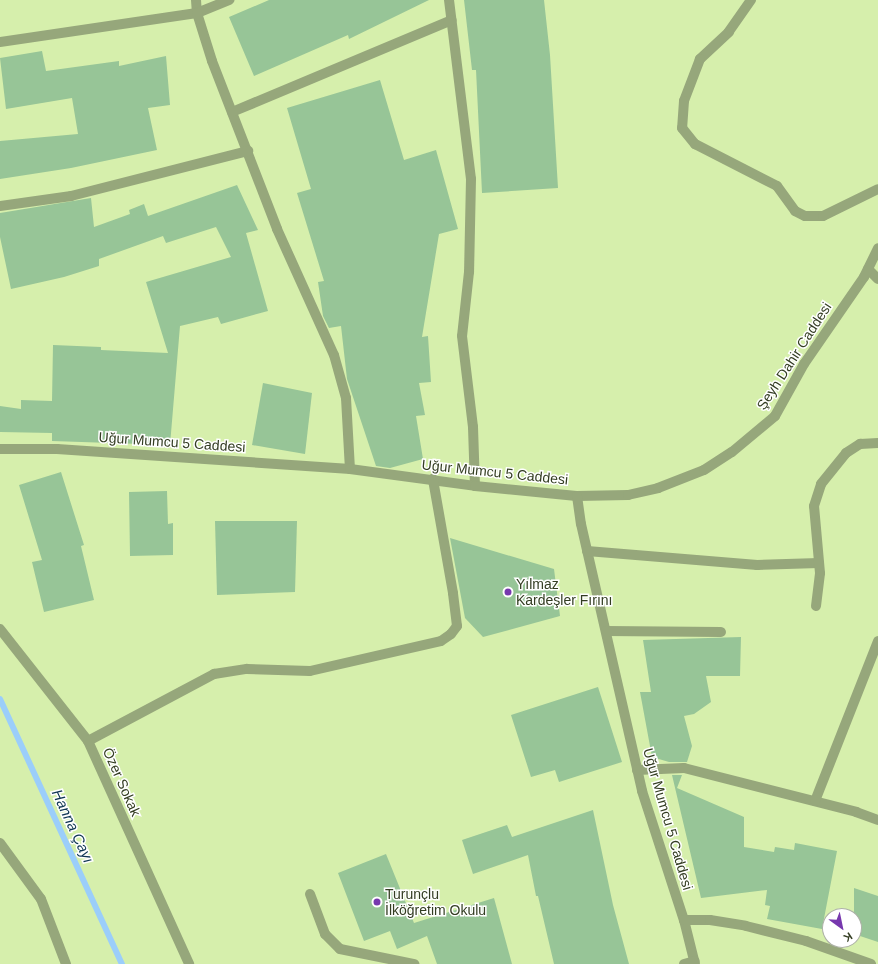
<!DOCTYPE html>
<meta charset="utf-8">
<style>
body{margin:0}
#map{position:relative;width:878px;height:964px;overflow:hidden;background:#d6efac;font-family:Helvetica,sans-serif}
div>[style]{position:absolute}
.stream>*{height:6px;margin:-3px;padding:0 3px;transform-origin:3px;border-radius:3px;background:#9bcefa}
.building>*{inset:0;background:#97c597}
.minor>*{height:10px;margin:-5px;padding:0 5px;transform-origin:5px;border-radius:5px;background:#96a77b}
.dots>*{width:11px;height:11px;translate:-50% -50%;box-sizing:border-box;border:2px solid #fff;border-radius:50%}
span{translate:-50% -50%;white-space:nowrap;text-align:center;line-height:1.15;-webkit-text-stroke:3px #fff;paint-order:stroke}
.street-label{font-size:14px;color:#333d22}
.poi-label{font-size:14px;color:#333d22}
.left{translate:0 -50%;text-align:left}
.water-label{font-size:15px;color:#0e3552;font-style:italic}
.north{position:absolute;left:822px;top:908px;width:40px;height:40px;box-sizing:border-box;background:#fff;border:1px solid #adb1a7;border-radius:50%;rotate:147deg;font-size:11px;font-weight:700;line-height:16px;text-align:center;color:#333d22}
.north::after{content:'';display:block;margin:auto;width:14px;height:18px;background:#7738ae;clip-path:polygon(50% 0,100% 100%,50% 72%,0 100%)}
</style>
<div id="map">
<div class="stream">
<i style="left:0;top:699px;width:292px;rotate:65.3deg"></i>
</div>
<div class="building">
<i style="clip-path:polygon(269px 0,429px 0,349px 39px,348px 35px,254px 76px,229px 17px)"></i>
<i style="clip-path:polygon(464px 0,544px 0,550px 55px,558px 188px,482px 193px,476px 70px,472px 70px)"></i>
<i style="clip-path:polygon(42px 51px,46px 71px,119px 61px,119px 66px,166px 56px,170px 105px,148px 108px,157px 150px,71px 168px,0 179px,0 141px,78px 134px,72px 98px,6px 109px,0 58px)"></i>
<i style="clip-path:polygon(380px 80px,404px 160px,436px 150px,458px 229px,439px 234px,422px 337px,428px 336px,431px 382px,419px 383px,425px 415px,416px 416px,423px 459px,390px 468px,376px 466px,347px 379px,341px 326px,329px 328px,323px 316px,318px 282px,324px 281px,297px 193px,311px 189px,287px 108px)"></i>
<i style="clip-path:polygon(237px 185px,258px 230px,246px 233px,268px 311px,221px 324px,218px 317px,180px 326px,170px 445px,52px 441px,52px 433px,0 432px,0 406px,21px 409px,21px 400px,52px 401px,53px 345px,101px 347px,101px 350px,168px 353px,146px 282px,231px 257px,216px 227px,166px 243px,163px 236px,99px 259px,99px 266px,64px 277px,11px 289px,0 237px,0 213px,91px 198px,94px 227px,130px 214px,129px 210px,144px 204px,148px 216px)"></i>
<i style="clip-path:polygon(263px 383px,312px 393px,305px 454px,252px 445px)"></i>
<i style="clip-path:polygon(61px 472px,84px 545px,81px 546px,94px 600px,44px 612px,32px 562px,42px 560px,19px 485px)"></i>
<i style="clip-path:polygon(167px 491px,168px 524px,173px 523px,173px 555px,130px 556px,129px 492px)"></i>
<i style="clip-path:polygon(215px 521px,297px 521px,295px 592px,217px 595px)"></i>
<i style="clip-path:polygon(450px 538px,554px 569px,560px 616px,483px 637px,465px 618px)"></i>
<i style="clip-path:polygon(741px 637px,740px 676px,706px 676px,711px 702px,694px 714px,684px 716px,692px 746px,687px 762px,669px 762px,652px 757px,640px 692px,651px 692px,643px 640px)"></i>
<i style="clip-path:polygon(598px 687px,622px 762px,559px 782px,555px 770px,531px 777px,511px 715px)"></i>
<i style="clip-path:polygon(672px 775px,682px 775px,677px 788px,744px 817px,744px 847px,774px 852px,775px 847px,794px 850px,795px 843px,837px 851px,822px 929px,767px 919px,770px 906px,765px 905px,767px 890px,701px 898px)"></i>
<i style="clip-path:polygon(593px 810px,613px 905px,629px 964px,554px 964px,538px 896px,536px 896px,528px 855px,473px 874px,462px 840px,507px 825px,512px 837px)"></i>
<i style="clip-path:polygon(386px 854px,414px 923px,494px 898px,512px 964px,437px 964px,427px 936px,397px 949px,390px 931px,364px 941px,338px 873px)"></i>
<i style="clip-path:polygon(854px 888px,878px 896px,878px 942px,854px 934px)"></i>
</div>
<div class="minor">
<i style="left:196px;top:0;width:13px;rotate:86deg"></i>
<i style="left:197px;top:13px;width:35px;rotate:-22deg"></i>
<i style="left:449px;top:0;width:180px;rotate:83deg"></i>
<i style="left:471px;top:179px;width:93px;rotate:91.2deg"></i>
<i style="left:469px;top:272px;width:64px;rotate:96.2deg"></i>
<i style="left:462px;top:336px;width:92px;rotate:83.1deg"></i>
<i style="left:473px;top:427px;width:59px;rotate:88.1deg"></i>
<i style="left:751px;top:0;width:39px;rotate:125deg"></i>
<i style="left:729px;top:32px;width:40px;rotate:137deg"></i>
<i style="left:700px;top:59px;width:45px;rotate:110.9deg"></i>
<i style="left:684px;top:101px;width:27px;rotate:94deg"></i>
<i style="left:682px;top:128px;width:21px;rotate:51deg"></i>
<i style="left:695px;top:144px;width:92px;rotate:27.1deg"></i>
<i style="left:777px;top:186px;width:31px;rotate:54deg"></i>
<i style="left:795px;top:211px;width:11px;rotate:27deg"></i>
<i style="left:805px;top:216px;width:18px"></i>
<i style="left:823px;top:216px;width:61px;rotate:-26.1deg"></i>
<i style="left:0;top:42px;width:199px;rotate:-8.4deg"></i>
<i style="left:197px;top:13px;width:50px;rotate:72.6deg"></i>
<i style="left:212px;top:61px;width:180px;rotate:68.8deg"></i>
<i style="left:277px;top:229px;width:138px;rotate:65.7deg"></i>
<i style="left:334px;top:355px;width:45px;rotate:74.4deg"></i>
<i style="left:346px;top:398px;width:71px;rotate:86.8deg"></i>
<i style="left:232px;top:112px;width:238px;rotate:-22.7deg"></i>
<i style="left:0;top:206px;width:72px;rotate:-8deg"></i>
<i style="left:71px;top:196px;width:183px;rotate:-14.3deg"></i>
<i style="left:868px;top:269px;width:14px;rotate:45deg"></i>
<i style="left:0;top:449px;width:57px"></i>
<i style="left:57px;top:449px;width:294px;rotate:3.9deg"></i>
<i style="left:350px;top:469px;width:126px;rotate:7.7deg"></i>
<i style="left:475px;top:486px;width:102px;rotate:5.6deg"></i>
<i style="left:577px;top:496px;width:51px;rotate:-1.1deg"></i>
<i style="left:628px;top:495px;width:31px;rotate:-13deg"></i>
<i style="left:658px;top:488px;width:49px;rotate:-21.4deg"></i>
<i style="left:704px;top:470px;width:33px;rotate:-33deg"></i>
<i style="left:732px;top:452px;width:56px;rotate:-39.9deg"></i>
<i style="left:775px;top:416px;width:60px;rotate:-60.9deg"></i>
<i style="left:804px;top:364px;width:106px;rotate:-55.4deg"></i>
<i style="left:864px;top:277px;width:32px;rotate:-64deg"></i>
<i style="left:577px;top:496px;width:28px;rotate:82deg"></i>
<i style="left:581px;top:524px;width:274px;rotate:77.1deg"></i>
<i style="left:642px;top:791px;width:136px;rotate:72deg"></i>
<i style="left:684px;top:920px;width:45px;rotate:76deg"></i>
<i style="left:587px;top:551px;width:171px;rotate:4.7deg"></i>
<i style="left:757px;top:565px;width:62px;rotate:-1.8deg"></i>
<i style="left:816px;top:606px;width:33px;rotate:-83deg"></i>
<i style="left:820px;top:573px;width:67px;rotate:-95.1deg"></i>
<i style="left:814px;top:506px;width:23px;rotate:-72deg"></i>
<i style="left:821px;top:484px;width:40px;rotate:-51deg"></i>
<i style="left:846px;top:453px;width:17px;rotate:-33deg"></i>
<i style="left:860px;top:444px;width:18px;rotate:-3deg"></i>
<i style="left:0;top:629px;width:142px;rotate:51.8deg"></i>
<i style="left:88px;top:741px;width:245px;rotate:65.6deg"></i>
<i style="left:606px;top:631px;width:115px;rotate:0.5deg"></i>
<i style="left:88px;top:741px;width:143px;rotate:-28deg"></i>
<i style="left:214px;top:674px;width:33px;rotate:-9deg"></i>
<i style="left:247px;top:669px;width:63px;rotate:1.8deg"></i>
<i style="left:310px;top:671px;width:134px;rotate:-12.9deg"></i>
<i style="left:441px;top:641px;width:12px;rotate:-35deg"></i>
<i style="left:451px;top:634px;width:10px;rotate:-53deg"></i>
<i style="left:457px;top:626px;width:33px;rotate:-97deg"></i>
<i style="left:453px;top:593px;width:116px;rotate:-100deg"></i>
<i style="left:637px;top:770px;width:47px;rotate:-2.4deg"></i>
<i style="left:684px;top:768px;width:178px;rotate:14.3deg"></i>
<i style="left:856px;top:812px;width:23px;rotate:20deg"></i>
<i style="left:815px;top:801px;width:172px;rotate:-68.5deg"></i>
<i style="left:0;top:843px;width:69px;rotate:53.8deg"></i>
<i style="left:41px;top:899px;width:70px;rotate:69deg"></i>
<i style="left:310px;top:894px;width:43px;rotate:69.4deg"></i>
<i style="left:325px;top:934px;width:21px;rotate:45deg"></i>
<i style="left:340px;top:949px;width:76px;rotate:11.5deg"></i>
<i style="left:684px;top:920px;width:26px"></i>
<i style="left:710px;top:920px;width:36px;rotate:9deg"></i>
<i style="left:746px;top:926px;width:62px;rotate:14deg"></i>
<i style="left:806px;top:941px;width:69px;rotate:19.5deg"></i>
<i style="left:684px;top:964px;width:11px;rotate:-15deg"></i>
</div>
<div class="dots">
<i style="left:508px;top:592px;background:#7738ae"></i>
<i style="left:377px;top:902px;background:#7738ae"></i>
</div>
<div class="street-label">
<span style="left:794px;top:356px;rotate:-57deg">Şeyh Dahir Caddesi</span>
<span style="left:172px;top:442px;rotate:4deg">Uğur Mumcu 5 Caddesi</span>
<span style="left:495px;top:472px;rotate:6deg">Uğur Mumcu 5 Caddesi</span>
<span style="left:122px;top:782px;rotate:66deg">Özer Sokak</span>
<span style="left:668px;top:819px;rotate:74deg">Uğur Mumcu 5 Caddesi</span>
</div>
<div class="poi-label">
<span class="left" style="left:516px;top:592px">Yılmaz<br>Kardeşler Fırını</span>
<span class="left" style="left:385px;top:902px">Turunçlu<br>İlköğretim Okulu</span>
</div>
<div class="water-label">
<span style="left:73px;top:826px;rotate:65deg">Hanna Çayı</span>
</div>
<div class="north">K</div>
</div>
